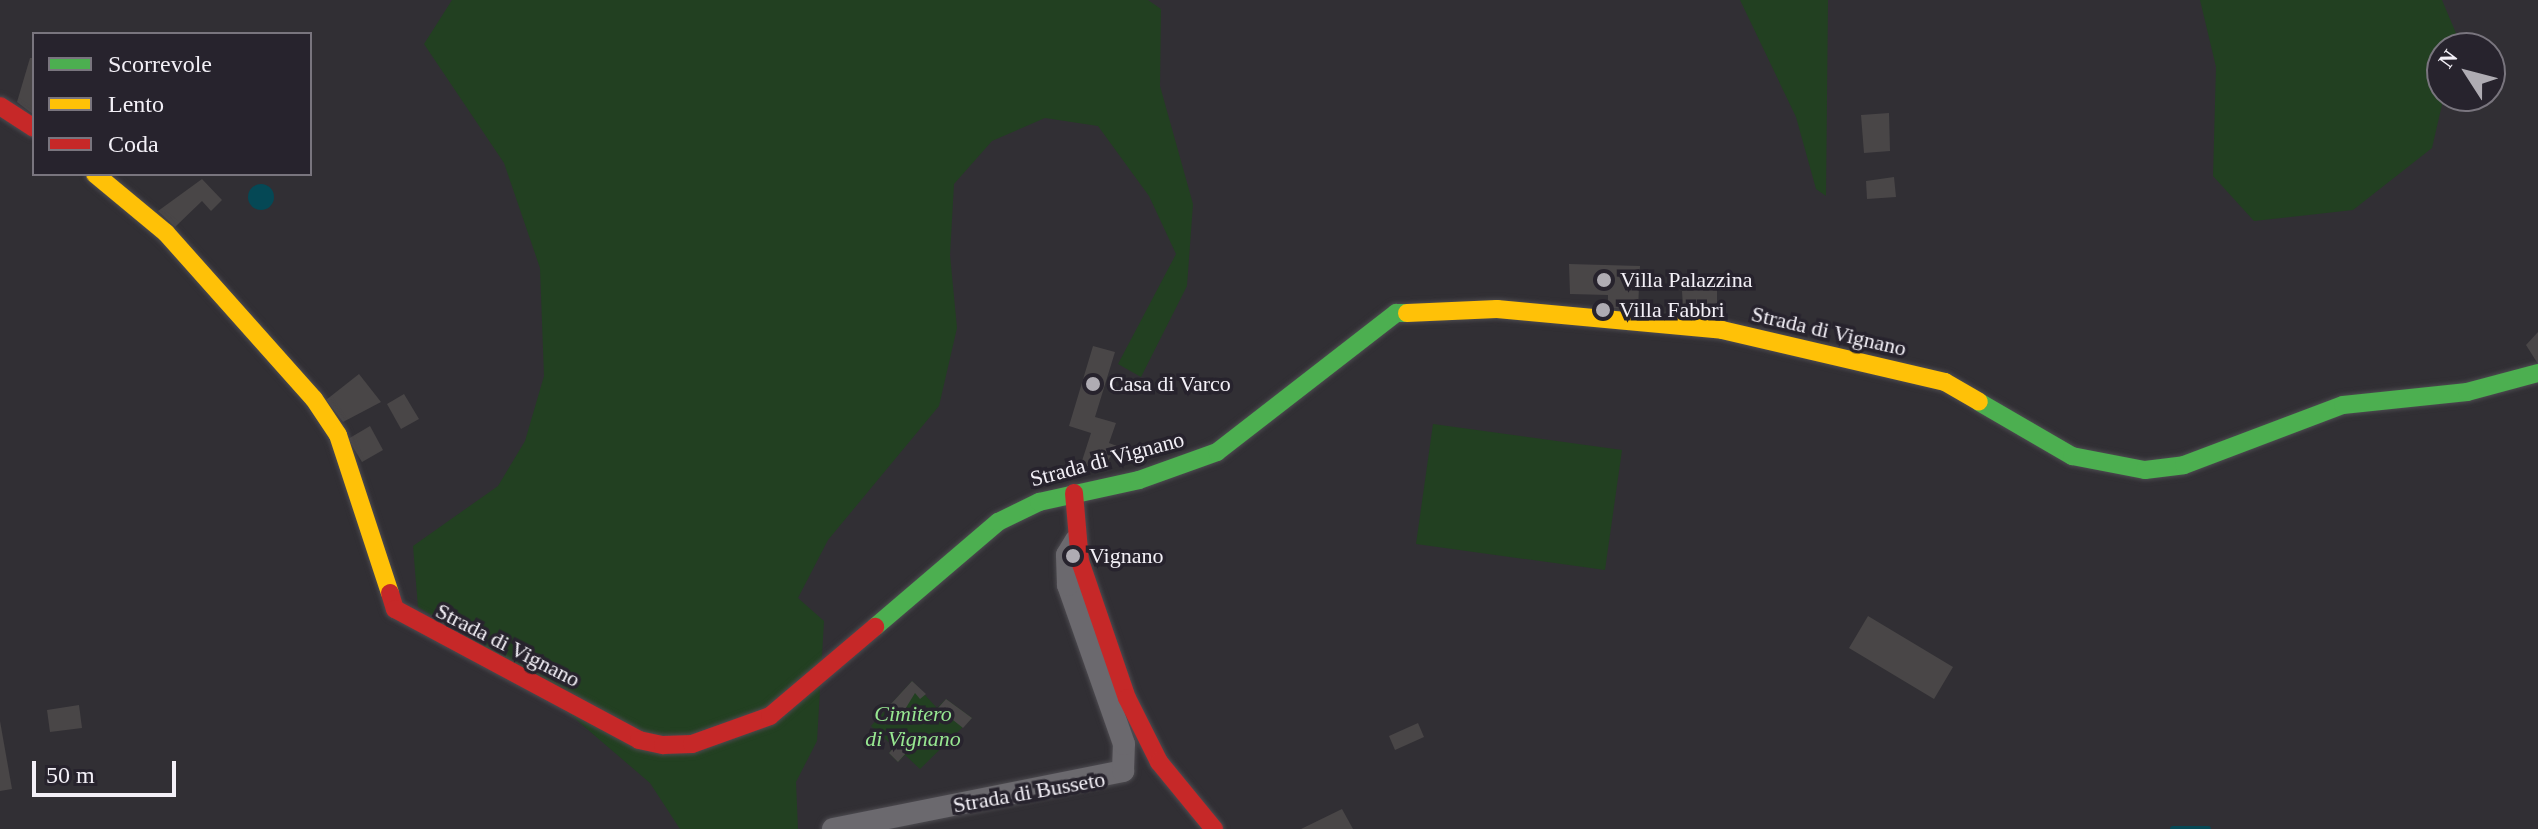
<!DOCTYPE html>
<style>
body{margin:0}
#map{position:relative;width:2538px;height:829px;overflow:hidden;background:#312f34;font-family:Georgia,serif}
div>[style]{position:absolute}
.green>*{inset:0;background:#224021}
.water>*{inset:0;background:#054855}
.round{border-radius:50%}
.stream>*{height:6px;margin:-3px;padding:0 3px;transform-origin:3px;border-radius:3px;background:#054855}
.building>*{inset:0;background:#494647}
.roads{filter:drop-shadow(0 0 2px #4d4b50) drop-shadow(0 0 2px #4d4b50)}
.street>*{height:22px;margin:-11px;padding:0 11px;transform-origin:11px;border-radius:11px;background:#6b696e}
.fast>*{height:18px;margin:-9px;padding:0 9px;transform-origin:9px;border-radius:9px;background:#4caf50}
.slow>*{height:18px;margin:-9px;padding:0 9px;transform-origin:9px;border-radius:9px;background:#ffc107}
.jam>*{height:18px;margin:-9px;padding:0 9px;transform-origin:9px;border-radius:9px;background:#c62828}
.dots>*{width:22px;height:22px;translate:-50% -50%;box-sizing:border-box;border:4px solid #27232d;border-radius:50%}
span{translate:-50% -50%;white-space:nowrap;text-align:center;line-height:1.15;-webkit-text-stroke:7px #27232d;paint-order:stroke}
.poi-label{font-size:22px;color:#f3f0f7}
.left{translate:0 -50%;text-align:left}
.street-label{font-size:22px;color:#f3f0f7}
.park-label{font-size:22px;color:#97e791;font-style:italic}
.legend{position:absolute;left:32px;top:32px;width:280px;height:144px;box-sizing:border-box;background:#27232d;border:2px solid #79757e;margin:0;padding:10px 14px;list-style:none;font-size:24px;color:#f3f0f7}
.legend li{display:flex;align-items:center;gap:16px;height:40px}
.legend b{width:40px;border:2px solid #79757e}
.north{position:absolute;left:2426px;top:32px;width:80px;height:80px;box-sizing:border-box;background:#27232d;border:2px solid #79757e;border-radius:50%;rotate:306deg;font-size:22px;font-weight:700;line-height:32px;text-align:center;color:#f3f0f7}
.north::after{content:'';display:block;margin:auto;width:28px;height:36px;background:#afacb3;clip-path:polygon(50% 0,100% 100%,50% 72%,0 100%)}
.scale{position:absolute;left:32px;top:761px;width:144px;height:36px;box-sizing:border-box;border:4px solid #f3f0f7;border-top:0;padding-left:10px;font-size:24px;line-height:28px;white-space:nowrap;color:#f3f0f7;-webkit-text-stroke:6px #27232d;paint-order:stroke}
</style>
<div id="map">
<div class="green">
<i style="clip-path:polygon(452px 0,1148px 0,1161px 9px,1160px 86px,1193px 204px,1187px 286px,1141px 377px,1118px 364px,1176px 254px,1149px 196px,1098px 126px,1045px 118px,992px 141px,954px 184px,950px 255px,957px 328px,939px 406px,828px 540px,798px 598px,824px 621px,817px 741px,796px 782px,798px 829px,680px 829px,650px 783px,510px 663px,418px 607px,413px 546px,498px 486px,525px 441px,544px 376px,540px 268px,504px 163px,424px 44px)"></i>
<i style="clip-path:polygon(1740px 0,1828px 0,1826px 196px,1816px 189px,1796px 117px)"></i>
<i style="clip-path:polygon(2200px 0,2442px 0,2458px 38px,2456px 48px,2442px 48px,2444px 96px,2432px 148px,2353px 210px,2254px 221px,2213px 176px,2216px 67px)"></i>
<i style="clip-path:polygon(1433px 424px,1622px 450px,1605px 570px,1416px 544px)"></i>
<i style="clip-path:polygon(912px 681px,937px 708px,946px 699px,972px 718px,920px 769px,905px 755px,898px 762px,889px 753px,894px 747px,871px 726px)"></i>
</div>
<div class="water">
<i class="round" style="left:248px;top:184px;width:26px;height:26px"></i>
</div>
<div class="stream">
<i style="left:2173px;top:829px;width:35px"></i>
</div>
<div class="building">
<i style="clip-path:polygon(30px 58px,34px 58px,34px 115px,17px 102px)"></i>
<i style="clip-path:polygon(1889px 113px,1890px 151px,1864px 153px,1861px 115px)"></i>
<i style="clip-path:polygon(1894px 177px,1896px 197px,1867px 199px,1866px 181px)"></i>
<i style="clip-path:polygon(202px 179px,222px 200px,211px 211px,202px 201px,175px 227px,158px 211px)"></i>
<i style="clip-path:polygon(1569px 264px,1640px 266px,1638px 309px,1608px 308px,1608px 295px,1570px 294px)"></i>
<i style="clip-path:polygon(1717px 286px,1717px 305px,1683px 308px,1682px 291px)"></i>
<i style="clip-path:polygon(2538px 332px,2538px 364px,2526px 345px)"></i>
<i style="clip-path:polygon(1093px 346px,1115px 352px,1095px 417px,1116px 423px,1109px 443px,1117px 446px,1102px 470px,1081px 464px,1091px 433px,1069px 426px)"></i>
<i style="clip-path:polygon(359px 374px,381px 402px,343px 422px,326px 400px)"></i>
<i style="clip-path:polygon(404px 394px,419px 419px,401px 429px,387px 404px)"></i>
<i style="clip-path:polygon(370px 426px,383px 450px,362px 462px,348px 439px)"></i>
<i style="clip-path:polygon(1868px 616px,1953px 667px,1934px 699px,1849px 648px)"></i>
<i style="clip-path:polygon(912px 681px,926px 694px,920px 699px,915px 693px,901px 716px,890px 705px)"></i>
<i style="clip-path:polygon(946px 699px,972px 718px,963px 728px,938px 708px)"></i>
<i style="clip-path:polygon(79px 705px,82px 728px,50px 732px,47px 710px)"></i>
<i style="clip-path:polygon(0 721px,12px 789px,0 791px)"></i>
<i style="clip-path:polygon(1418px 723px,1424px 737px,1395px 750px,1389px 736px)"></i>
<i style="clip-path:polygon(898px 743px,907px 752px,898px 762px,889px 753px)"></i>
<i style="clip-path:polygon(1342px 809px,1353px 829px,1301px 829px)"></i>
</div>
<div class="roads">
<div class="street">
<i style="left:833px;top:829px;width:296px;rotate:-11.3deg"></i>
<i style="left:1123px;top:771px;width:27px;rotate:-88deg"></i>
<i style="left:1124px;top:744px;width:169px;rotate:-109.4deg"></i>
<i style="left:1068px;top:585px;width:30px;rotate:-92deg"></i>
<i style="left:1067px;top:555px;width:17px;rotate:-59deg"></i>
</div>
<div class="fast">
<i style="left:1979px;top:402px;width:108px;rotate:30.1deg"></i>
<i style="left:2072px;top:456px;width:74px;rotate:10.9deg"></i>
<i style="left:2145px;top:470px;width:39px;rotate:-7deg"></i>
<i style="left:2184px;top:465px;width:170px;rotate:-20.7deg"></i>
<i style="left:2343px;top:405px;width:125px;rotate:-6deg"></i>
<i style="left:2467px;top:392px;width:73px;rotate:-15deg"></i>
<i style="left:875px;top:627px;width:162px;rotate:-40.5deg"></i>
<i style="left:998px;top:522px;width:46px;rotate:-26deg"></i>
<i style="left:1039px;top:502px;width:102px;rotate:-12.4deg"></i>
<i style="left:1139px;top:480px;width:83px;rotate:-19.7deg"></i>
<i style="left:1217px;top:452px;width:227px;rotate:-37.8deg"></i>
<i style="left:1396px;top:313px;width:11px"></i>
</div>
<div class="slow">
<i style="left:95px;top:174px;width:92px;rotate:39.7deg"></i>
<i style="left:166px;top:233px;width:222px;rotate:48.3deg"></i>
<i style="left:314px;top:399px;width:43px;rotate:56.3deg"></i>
<i style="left:338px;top:435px;width:166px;rotate:71.8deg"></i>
<i style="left:1407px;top:313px;width:90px;rotate:-2.5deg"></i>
<i style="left:1497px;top:309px;width:226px;rotate:5.3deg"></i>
<i style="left:1722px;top:330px;width:229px;rotate:13.1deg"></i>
<i style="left:1945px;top:382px;width:39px;rotate:30deg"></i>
</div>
<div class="jam">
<i style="left:0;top:106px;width:40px;rotate:32.9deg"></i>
<i style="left:1074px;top:493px;width:68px;rotate:85deg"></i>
<i style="left:1080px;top:561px;width:145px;rotate:71.1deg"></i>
<i style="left:1127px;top:698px;width:72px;rotate:63.4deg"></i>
<i style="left:1159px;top:762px;width:87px;rotate:50.6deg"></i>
<i style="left:390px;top:593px;width:17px;rotate:73deg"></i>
<i style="left:395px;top:609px;width:277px;rotate:28.2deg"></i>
<i style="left:639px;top:740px;width:25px;rotate:12deg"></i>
<i style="left:663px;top:745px;width:29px;rotate:-2deg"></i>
<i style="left:692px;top:744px;width:83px;rotate:-19.7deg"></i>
<i style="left:770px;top:716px;width:138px;rotate:-40.3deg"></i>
</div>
</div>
<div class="dots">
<i style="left:1604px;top:280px;background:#afacb3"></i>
<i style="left:1603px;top:310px;background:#afacb3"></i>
<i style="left:1093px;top:384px;background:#afacb3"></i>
<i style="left:1073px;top:556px;background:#afacb3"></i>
</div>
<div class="poi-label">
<span class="left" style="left:1620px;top:280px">Villa Palazzina</span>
<span class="left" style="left:1619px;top:310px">Villa Fabbri</span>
<span class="left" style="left:1109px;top:384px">Casa di Varco</span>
<span class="left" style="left:1089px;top:556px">Vignano</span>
</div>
<div class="street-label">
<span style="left:1829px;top:331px;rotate:13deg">Strada di Vignano</span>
<span style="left:1107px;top:459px;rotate:-15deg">Strada di Vignano</span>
<span style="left:508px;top:645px;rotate:27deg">Strada di Vignano</span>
<span style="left:1029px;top:792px;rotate:-10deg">Strada di Busseto</span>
</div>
<div class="park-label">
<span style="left:913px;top:726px">Cimitero<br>di Vignano</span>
</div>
<ul class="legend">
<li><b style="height:10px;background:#4caf50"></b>Scorrevole</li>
<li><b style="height:10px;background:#ffc107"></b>Lento</li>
<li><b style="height:10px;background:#c62828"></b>Coda</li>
</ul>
<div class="north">N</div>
<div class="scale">50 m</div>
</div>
